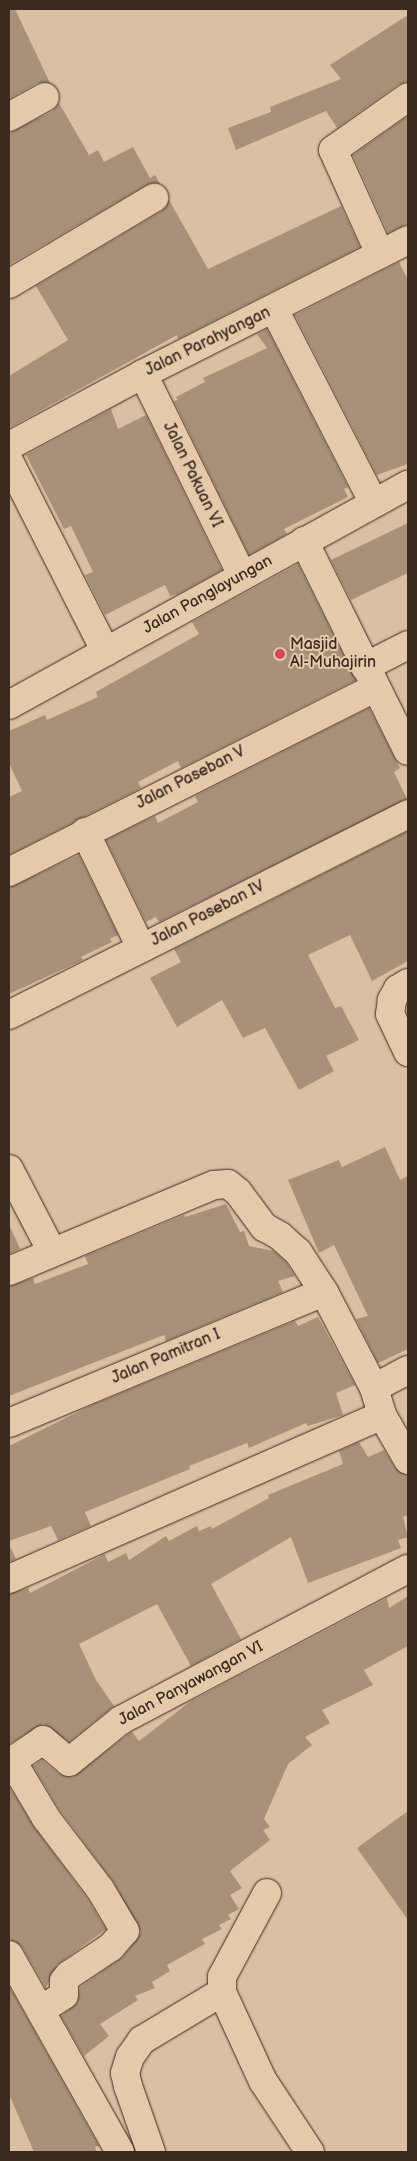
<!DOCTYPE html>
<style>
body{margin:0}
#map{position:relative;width:417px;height:2161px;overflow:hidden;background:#dabfa3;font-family:"Balsamiq Sans",sans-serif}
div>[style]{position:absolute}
.building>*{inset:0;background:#a89079}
.roads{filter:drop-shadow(0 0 1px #3b2a1e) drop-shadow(0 0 1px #3b2a1e)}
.minor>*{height:28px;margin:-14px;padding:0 14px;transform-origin:14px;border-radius:14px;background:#e4c9ab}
.dots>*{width:14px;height:14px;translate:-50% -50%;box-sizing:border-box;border:2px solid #e4c9ab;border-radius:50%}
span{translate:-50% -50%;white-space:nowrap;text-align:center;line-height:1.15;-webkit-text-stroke:4px #e4c9ab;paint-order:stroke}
.street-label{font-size:16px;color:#3b2a1e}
.poi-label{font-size:16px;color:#3b2a1e}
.left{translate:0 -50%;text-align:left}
.frame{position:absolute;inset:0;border:10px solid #3b2a1e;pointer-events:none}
</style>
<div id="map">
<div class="building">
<i style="clip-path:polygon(9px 9px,15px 9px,50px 83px,37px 83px,9px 99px)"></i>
<i style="clip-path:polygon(408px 15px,408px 82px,399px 84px,337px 128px,326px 111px,236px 150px,228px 128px,271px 112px,270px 107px,341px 79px,330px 65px)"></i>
<i style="clip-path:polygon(59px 103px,89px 155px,98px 150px,104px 162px,133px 147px,150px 178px,155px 175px,160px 184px,146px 185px,9px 265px,9px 133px,53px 111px)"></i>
<i style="clip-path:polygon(408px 116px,408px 224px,388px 233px,353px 155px)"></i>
<i style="clip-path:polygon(169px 200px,208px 269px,341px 206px,360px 247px,178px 339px,177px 335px,9px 428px,9px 376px,68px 340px,36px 286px,162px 211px)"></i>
<i style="clip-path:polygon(399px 262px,408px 280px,408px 464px,377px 475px,295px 315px)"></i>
<i style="clip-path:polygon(267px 329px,348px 487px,344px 489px,348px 497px,284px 529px,287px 534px,249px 555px,174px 401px,178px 400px,176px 397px,205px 382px,203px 378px,267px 348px,257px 334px)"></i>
<i style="clip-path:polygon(111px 409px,118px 429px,146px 415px,222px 570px,178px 594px,170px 596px,165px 585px,105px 615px,85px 575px,93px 572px,71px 526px,64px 529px,26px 455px)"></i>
<i style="clip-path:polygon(408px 523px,408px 573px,351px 600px,331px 560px)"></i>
<i style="clip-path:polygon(298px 564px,356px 680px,181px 768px,178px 761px,138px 782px,141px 788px,9px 855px,9px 797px,22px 791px,9px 763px,9px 731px,45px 715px,47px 720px,98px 697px,96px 692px,199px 634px,192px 622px)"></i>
<i style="clip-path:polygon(369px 708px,400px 768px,394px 772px,407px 799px,159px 922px,156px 917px,146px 922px,106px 840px,155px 816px,158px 823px,198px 802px,195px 796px)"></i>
<i style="clip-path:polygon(408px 831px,408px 961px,372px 981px,350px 935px,308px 955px,335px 1008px,341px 1006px,359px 1040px,326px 1056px,334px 1071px,299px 1090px,265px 1028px,243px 1038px,222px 1000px,177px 1027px,150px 978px,181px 962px,174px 949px)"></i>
<i style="clip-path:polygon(79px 855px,118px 935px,110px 939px,112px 942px,81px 957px,83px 960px,9px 994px,9px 888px)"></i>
<i style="clip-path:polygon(385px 1147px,400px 1180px,408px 1176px,408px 1349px,378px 1363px,356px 1319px,368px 1316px,334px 1245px,319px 1253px,288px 1180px,339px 1160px,342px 1167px)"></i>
<i style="clip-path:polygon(226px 1204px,240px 1232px,244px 1231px,249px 1246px,274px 1251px,286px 1262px,295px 1276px,278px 1281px,283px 1292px,166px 1341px,164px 1335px,9px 1396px,9px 1286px,33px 1278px,35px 1284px,88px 1264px,85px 1256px,184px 1215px,185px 1217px)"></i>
<i style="clip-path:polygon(9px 1224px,20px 1249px,9px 1254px)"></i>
<i style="clip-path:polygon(318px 1317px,355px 1385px,336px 1393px,343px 1415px,308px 1426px,306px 1423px,249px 1448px,247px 1443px,189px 1466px,190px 1469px,85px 1512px,91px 1526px,58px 1540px,51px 1526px,9px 1541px,9px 1446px,92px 1405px,295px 1321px,298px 1326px)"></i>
<i style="clip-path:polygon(359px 1442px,368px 1457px,384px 1450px,395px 1468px,408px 1476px,408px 1515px,403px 1517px,408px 1537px,398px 1540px,401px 1548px,308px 1583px,291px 1537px,211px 1584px,241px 1639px,191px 1666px,157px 1604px,79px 1644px,96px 1680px,114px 1706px,69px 1742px,43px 1724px,9px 1744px,9px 1594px,28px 1588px,30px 1593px,105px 1554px,108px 1562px,126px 1553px,129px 1560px,166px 1536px,169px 1541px,197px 1526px,199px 1531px,211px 1526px,212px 1529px,269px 1498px,268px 1495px,343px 1464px,339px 1451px)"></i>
<i style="clip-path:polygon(9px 1544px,16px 1559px,9px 1562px)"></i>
<i style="clip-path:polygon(408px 1596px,408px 1646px,364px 1670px,373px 1685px,322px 1710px,330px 1723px,305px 1737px,312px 1745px,288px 1764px,264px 1819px,270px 1827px,263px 1830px,270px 1840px,230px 1871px,242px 1888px,230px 1895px,239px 1909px,228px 1915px,231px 1919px,219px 1925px,222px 1929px,202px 1939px,205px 1944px,167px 1965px,170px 1971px,152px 1982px,155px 1988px,135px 1996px,138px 2000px,100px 2024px,109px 2036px,84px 2056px,61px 2016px,77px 2003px,80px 1987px,123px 1957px,141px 1932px,113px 1881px,59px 1809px,33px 1766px,42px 1760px,59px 1774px,73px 1777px,130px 1733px,132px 1732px,139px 1741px,191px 1701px,387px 1598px,389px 1608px)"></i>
<i style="clip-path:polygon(9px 1786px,34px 1827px,87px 1898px,106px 1929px,57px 1965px,46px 1988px,22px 1947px,9px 1939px)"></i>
<i style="clip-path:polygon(408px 1811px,408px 1920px,357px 1848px)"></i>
<i style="clip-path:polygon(9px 1986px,99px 2146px,95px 2147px,97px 2152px,34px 2152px,9px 2094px)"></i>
</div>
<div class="roads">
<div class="minor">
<i style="left:9px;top:117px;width:41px;rotate:-29.1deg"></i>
<i style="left:380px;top:254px;width:114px;rotate:-114.3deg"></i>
<i style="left:333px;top:150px;width:92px;rotate:-35.2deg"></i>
<i style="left:9px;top:284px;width:169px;rotate:-30.7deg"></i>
<i style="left:274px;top:309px;width:217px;rotate:62.8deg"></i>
<i style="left:143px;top:374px;width:224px;rotate:63.8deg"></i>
<i style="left:9px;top:446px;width:152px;rotate:-28.2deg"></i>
<i style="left:143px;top:374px;width:297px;rotate:-26.8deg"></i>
<i style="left:9px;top:461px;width:214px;rotate:63.1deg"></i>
<i style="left:304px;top:541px;width:234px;rotate:63.7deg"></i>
<i style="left:365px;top:667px;width:48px;rotate:-27.1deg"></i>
<i style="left:9px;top:705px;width:456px;rotate:-28.9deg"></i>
<i style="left:85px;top:832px;width:129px;rotate:64.2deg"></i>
<i style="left:9px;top:872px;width:410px;rotate:-26.7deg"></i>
<i style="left:408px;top:983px;width:12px;rotate:149deg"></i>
<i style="left:398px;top:989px;width:13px;rotate:119deg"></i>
<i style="left:392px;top:1000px;width:14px;rotate:98deg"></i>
<i style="left:390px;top:1014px;width:42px;rotate:64.7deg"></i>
<i style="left:9px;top:1015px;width:447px;rotate:-26.7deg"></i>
<i style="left:9px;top:1169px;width:93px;rotate:62.6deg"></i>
<i style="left:9px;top:1271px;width:222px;rotate:-22.8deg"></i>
<i style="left:214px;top:1185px;width:14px;rotate:-4deg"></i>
<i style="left:228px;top:1184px;width:13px;rotate:39deg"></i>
<i style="left:238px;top:1192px;width:44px;rotate:53.4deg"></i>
<i style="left:264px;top:1227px;width:18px;rotate:29deg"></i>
<i style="left:280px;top:1236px;width:24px;rotate:42deg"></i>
<i style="left:298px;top:1252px;width:48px;rotate:57deg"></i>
<i style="left:324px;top:1292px;width:108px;rotate:62.5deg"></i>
<i style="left:374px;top:1388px;width:28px;rotate:73deg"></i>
<i style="left:382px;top:1415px;width:52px;rotate:60deg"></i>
<i style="left:374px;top:1388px;width:38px;rotate:-28deg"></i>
<i style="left:9px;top:1423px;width:341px;rotate:-22.6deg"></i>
<i style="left:9px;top:1579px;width:407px;rotate:-23.7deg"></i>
<i style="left:267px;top:1893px;width:95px;rotate:118.2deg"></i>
<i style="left:222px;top:1977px;width:15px;rotate:90deg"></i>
<i style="left:222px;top:1992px;width:98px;rotate:65.3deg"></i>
<i style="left:263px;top:2081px;width:85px;rotate:56.5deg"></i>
<i style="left:9px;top:1955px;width:226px;rotate:60.6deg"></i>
<i style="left:41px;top:2010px;width:27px;rotate:-33deg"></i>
<i style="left:64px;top:1995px;width:14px;rotate:-90deg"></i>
<i style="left:64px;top:1981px;width:8px;rotate:-50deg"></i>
<i style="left:69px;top:1975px;width:50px;rotate:-33.7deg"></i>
<i style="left:111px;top:1947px;width:21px;rotate:-49deg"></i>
<i style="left:125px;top:1931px;width:49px;rotate:-120.8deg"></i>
<i style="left:100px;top:1889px;width:89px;rotate:-127.3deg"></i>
<i style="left:46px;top:1818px;width:66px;rotate:-120.8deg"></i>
<i style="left:12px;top:1761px;width:37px;rotate:-34deg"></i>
<i style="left:43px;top:1740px;width:34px;rotate:40deg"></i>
<i style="left:69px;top:1762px;width:67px;rotate:-38.9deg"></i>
<i style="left:121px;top:1720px;width:324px;rotate:-27.8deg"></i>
<i style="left:151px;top:2152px;width:70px;rotate:-109.2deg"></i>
<i style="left:128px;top:2086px;width:13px;rotate:-103deg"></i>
<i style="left:125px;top:2073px;width:17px;rotate:-73deg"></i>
<i style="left:130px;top:2057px;width:21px;rotate:-55deg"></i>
<i style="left:142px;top:2040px;width:93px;rotate:-31deg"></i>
</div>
</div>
<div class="dots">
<i style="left:280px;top:654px;background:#d1495b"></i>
</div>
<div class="street-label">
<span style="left:208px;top:342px;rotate:-26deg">Jalan Parahyangan</span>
<span style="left:192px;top:475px;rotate:64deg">Jalan Pakuan VI</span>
<span style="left:208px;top:595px;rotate:-29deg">Jalan Panglayungan</span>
<span style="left:191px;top:778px;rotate:-27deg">Jalan Paseban V</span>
<span style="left:208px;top:914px;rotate:-27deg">Jalan Paseban IV</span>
<span style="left:166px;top:1357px;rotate:-23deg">Jalan Pamitran I</span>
<span style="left:191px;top:1684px;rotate:-28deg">Jalan Panyawangan VI</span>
</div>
<div class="poi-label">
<span class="left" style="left:290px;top:654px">Masjid<br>Al-Muhajirin</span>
</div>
<div class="frame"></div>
</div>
